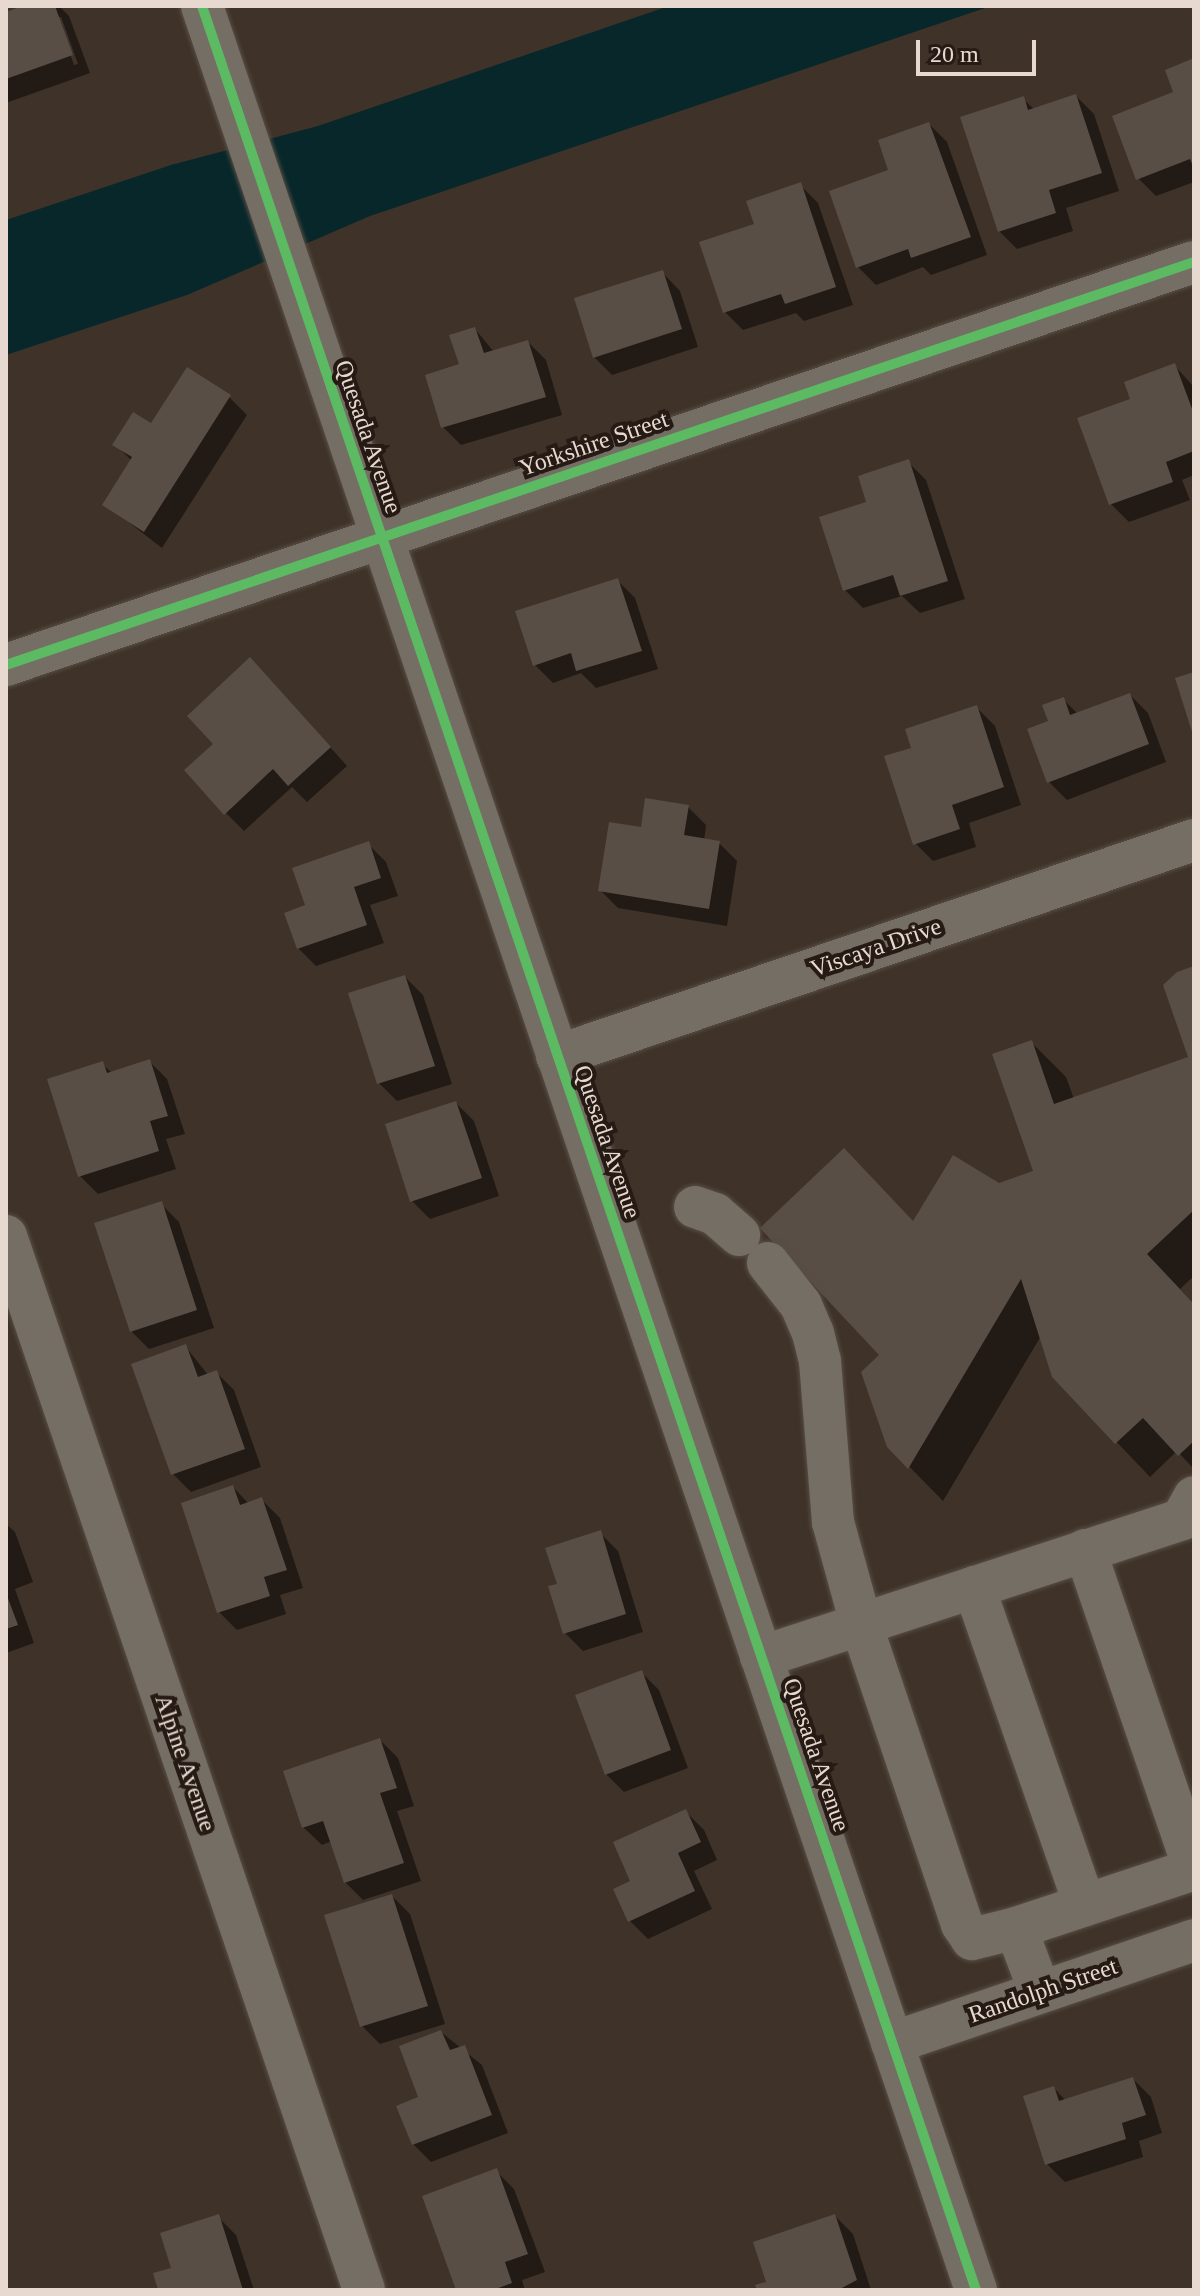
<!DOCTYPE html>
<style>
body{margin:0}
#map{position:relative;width:1200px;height:2296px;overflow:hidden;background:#3f3229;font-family:Georgia,serif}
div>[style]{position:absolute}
.water>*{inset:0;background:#07272a}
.shadow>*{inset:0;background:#0007}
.building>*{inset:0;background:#584e46}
.roads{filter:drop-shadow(0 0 2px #584e45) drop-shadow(0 0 2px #584e45)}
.minor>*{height:42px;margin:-21px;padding:0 21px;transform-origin:21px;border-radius:21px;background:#756e64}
.cycleway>*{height:10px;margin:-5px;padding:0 5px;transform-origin:5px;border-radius:5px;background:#5cba63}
span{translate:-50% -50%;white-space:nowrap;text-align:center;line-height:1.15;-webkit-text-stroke:8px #251b14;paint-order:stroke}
.street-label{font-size:24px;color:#e8d9d0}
.frame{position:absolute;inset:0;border:8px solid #e8d9d0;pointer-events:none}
.scale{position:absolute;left:916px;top:40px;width:120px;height:36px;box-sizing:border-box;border:4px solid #e8d9d0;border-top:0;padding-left:10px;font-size:24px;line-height:28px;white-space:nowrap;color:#e8d9d0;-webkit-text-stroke:6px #251b14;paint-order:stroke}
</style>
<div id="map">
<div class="water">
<i style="clip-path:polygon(669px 6px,991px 6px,370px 216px,187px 295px,6px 355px,6px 220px,171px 165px,318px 126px)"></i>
</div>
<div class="shadow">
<i style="clip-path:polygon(evenodd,28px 6px,59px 6px,69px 16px,90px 73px,6px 103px,6px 14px,28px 6px,57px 17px,61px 17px,78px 64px,74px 65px,57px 17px)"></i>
<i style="clip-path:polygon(1194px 61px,1194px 182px,1156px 196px,1138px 178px)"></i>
<i style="clip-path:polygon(1076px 96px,1094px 114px,1119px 191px,1066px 208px,1073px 231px,1017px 249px,999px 231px,1023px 99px,1035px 110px)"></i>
<i style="clip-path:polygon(929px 124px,947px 142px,987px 255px,931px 275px,923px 267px,876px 285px,858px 267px)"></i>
<i style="clip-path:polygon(800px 185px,818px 203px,853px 305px,804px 321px,796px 313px,743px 330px,725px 312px,702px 244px,757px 226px)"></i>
<i style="clip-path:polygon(662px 272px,680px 291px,698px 347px,612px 375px,594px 357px)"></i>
<i style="clip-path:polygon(475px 329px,494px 352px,528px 342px,546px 360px,562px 415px,461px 445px,443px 427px)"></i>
<i style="clip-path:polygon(1175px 366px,1194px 387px,1194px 475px,1182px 480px,1190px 500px,1129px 522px,1111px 504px,1080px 420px,1133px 400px)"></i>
<i style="clip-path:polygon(229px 397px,247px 415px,162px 548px,105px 504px,132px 461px,115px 444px)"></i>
<i style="clip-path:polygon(908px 462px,926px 480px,965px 599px,920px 613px,902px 596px,863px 608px,845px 590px,869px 503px)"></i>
<i style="clip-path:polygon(617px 580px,635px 598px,658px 669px,596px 688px,581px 673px,553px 683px,535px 665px)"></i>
<i style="clip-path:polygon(268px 678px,347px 766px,307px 802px,292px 787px,244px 831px,226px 813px,215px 744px)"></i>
<i style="clip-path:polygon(1130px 695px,1148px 713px,1166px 762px,1067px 800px,1049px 782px,1051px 722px,1063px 699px,1078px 714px)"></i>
<i style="clip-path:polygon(977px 708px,995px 726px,1021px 805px,969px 823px,976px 847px,933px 861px,915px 843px,914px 749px)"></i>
<i style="clip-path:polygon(688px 807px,706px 825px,704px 841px,719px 843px,737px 861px,727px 926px,618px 908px,600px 890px,642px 829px)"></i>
<i style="clip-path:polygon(368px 844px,386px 862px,398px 896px,370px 905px,384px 943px,316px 966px,298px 948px,308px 907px)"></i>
<i style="clip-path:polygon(1194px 968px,1194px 1276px,1180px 1289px,1194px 1304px,1194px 1469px,1177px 1451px,1150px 1477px,1054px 1376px,1041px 1336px,943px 1501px,889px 1446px,882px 1355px,914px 1223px,1035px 1172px,1032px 1043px,1066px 1077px,1074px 1099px,1190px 1059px)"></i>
<i style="clip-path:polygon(405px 977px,423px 995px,452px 1084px,397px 1101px,379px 1083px)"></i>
<i style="clip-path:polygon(149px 1061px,167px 1079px,185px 1134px,166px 1139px,176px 1169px,98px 1194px,80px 1176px,102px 1064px,112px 1073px)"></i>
<i style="clip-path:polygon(456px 1103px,474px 1121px,499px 1196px,430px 1219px,412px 1201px)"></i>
<i style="clip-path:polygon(161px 1204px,179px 1222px,214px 1328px,149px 1349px,131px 1331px)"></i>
<i style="clip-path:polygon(186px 1347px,208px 1375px,216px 1372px,234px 1390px,261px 1467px,191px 1492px,173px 1474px)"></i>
<i style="clip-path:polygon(233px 1487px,249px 1504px,262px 1500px,280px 1518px,303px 1588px,280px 1595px,286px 1614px,237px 1630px,219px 1612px)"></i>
<i style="clip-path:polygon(6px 1524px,15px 1532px,33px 1582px,15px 1589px,34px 1643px,6px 1653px)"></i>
<i style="clip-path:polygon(600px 1533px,618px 1551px,643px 1632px,583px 1651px,565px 1633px,559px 1585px)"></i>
<i style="clip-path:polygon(641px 1672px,659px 1690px,688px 1768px,624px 1792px,606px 1774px)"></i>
<i style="clip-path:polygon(380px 1740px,398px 1758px,414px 1806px,397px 1811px,421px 1881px,363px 1900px,345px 1882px,332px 1841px,322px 1845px,303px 1827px)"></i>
<i style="clip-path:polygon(686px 1812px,704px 1830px,717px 1860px,694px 1871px,712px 1909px,648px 1939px,630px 1921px,633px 1882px)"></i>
<i style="clip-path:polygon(392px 1896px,410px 1914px,445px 2024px,380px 2044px,362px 2026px)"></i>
<i style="clip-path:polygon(441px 2032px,482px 2065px,508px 2133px,431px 2162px,413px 2144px)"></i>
<i style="clip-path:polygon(1133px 2079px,1151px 2097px,1162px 2133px,1139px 2141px,1143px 2157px,1065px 2182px,1047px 2164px,1054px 2088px,1066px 2101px)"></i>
<i style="clip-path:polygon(496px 2171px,514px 2189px,545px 2272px,522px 2280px,525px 2290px,458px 2290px)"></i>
<i style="clip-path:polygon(835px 2216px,853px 2234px,871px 2290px,759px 2290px)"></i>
<i style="clip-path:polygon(218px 2217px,236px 2235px,254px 2290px,160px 2290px)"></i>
</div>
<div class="building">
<i style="clip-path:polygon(22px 6px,55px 6px,73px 55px,6px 79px,6px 12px)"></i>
<i style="clip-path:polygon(1194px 58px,1194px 169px,1190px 159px,1136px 180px,1112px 116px,1173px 92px,1165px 70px)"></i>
<i style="clip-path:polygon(1076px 94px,1102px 173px,1049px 190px,1056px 213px,998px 232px,960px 117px,1024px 96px,1028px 110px)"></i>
<i style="clip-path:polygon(929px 122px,971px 237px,911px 258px,908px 249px,856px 268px,829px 191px,888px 170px,878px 140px)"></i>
<i style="clip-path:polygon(801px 182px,836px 287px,785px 304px,781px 294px,723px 313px,699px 242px,754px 224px,746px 201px)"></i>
<i style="clip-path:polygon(663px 270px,682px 329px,593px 358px,574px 298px)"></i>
<i style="clip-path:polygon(475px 327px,484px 353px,528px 340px,546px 397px,441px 428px,425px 375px,459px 364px,449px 335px)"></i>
<i style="clip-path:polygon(1175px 363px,1194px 414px,1194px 451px,1166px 462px,1173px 482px,1109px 505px,1077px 418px,1130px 399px,1124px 382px)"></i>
<i style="clip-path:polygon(187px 367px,231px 395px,144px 532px,102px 505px,132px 457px,112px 445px,133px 412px,151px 423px)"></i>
<i style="clip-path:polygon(909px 459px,948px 581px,900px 596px,893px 575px,843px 591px,819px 517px,866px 502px,858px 476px)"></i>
<i style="clip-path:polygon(618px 578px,642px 651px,576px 671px,571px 653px,533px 666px,515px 611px)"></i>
<i style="clip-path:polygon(250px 657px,331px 747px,288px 786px,273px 769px,224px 815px,184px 770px,213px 744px,187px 716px)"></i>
<i style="clip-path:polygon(1194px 672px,1194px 735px,1193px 735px,1175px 678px)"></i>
<i style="clip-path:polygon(1130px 693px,1149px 744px,1047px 783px,1027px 729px,1048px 721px,1042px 705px,1064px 697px,1070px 715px)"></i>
<i style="clip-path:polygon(977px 705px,1004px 787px,952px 805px,960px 829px,913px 845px,884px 756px,911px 748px,905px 729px)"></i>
<i style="clip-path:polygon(645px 798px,689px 805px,684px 835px,720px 841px,709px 909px,598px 891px,609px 822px,641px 827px)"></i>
<i style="clip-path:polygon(369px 841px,381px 878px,354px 887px,367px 925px,297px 949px,284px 913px,305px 905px,292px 868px)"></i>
<i style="clip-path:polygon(1194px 966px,1194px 1210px,1147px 1254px,1194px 1304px,1194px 1441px,1178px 1456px,1143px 1418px,1115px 1444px,1052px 1377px,1021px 1279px,908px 1469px,887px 1447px,861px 1372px,879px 1355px,760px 1228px,844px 1148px,913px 1221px,953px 1155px,999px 1183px,1033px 1171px,992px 1054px,1032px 1040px,1054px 1104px,1188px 1057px,1163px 985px,1177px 972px)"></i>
<i style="clip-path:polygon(405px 975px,435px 1066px,377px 1084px,348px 993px)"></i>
<i style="clip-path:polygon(150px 1059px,168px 1116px,150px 1121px,159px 1151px,78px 1177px,47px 1079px,103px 1061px,107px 1073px)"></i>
<i style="clip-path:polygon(456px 1101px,482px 1178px,410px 1202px,385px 1124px)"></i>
<i style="clip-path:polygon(162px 1201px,197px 1310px,130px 1332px,94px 1223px)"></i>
<i style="clip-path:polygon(186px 1344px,198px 1377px,217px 1370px,245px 1449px,171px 1475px,131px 1364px)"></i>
<i style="clip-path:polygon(233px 1485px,240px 1505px,262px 1497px,287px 1570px,264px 1577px,270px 1596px,217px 1613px,181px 1503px)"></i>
<i style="clip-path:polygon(601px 1530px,626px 1614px,563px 1634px,548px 1586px,557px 1584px,545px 1548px)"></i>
<i style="clip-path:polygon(6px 1593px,18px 1625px,6px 1629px)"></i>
<i style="clip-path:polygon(642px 1670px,671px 1750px,605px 1775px,575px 1695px)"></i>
<i style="clip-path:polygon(380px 1738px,397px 1788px,380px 1793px,404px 1863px,344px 1883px,323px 1821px,302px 1828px,283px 1771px)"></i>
<i style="clip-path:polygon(686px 1809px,701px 1842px,678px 1853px,695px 1891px,628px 1922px,613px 1889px,630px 1881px,613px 1842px)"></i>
<i style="clip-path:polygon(392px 1894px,428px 2006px,360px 2027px,324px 1915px)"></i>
<i style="clip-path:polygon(441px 2030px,450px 2050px,465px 2045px,492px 2115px,412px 2145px,396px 2106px,418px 2097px,399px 2046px)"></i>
<i style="clip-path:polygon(1133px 2077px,1146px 2115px,1122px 2123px,1126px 2139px,1045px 2165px,1023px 2096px,1054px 2086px,1059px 2101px)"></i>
<i style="clip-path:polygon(497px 2168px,528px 2254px,505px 2262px,512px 2283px,493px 2290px,456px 2290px,422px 2196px)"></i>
<i style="clip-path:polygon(219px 2214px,243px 2290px,158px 2290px,153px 2273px,171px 2268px,160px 2233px)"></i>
<i style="clip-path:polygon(835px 2214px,857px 2280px,838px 2290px,757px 2290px,755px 2285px,766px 2282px,753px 2242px)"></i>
</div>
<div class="roads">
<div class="minor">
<i style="left:202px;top:6px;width:2412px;rotate:71.28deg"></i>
<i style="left:6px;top:665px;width:1254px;rotate:-18.74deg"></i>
<i style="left:557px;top:1056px;width:673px;rotate:-18.73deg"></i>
<i style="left:695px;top:1207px;width:21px;rotate:19deg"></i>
<i style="left:715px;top:1214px;width:32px;rotate:41deg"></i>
<i style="left:6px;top:1236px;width:1113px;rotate:71.24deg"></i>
<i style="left:768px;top:1263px;width:53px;rotate:51.8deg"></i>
<i style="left:801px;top:1305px;width:30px;rotate:67deg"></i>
<i style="left:813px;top:1333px;width:29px;rotate:76deg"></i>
<i style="left:820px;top:1361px;width:162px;rotate:85.4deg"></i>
<i style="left:833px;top:1522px;width:106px;rotate:74.6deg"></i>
<i style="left:861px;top:1624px;width:317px;rotate:71.4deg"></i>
<i style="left:962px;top:1924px;width:18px;rotate:56deg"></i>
<i style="left:972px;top:1939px;width:45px;rotate:-14deg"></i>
<i style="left:1085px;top:1550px;width:336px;rotate:71.1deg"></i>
<i style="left:974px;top:1587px;width:337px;rotate:70.8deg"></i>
<i style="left:761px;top:1657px;width:443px;rotate:-18.1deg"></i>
<i style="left:1182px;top:1519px;width:25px;rotate:-61deg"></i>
<i style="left:1040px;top:1992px;width:68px;rotate:-110.6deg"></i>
<i style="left:1016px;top:1928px;width:188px;rotate:-18.3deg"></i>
<i style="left:892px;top:2043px;width:319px;rotate:-18.8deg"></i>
</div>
</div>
<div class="cycleway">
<i style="left:202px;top:6px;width:2412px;rotate:71.28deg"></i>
<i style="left:6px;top:665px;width:1254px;rotate:-18.74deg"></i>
</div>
<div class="street-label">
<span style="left:368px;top:437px;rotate:71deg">Quesada Avenue</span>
<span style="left:594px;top:444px;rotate:-19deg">Yorkshire Street</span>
<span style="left:876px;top:948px;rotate:-19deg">Viscaya Drive</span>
<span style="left:607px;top:1142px;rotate:71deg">Quesada Avenue</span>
<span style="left:816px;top:1755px;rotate:71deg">Quesada Avenue</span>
<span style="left:185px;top:1763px;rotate:71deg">Alpine Avenue</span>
<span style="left:1043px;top:1991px;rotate:-19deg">Randolph Street</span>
</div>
<div class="frame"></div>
<div class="scale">20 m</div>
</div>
